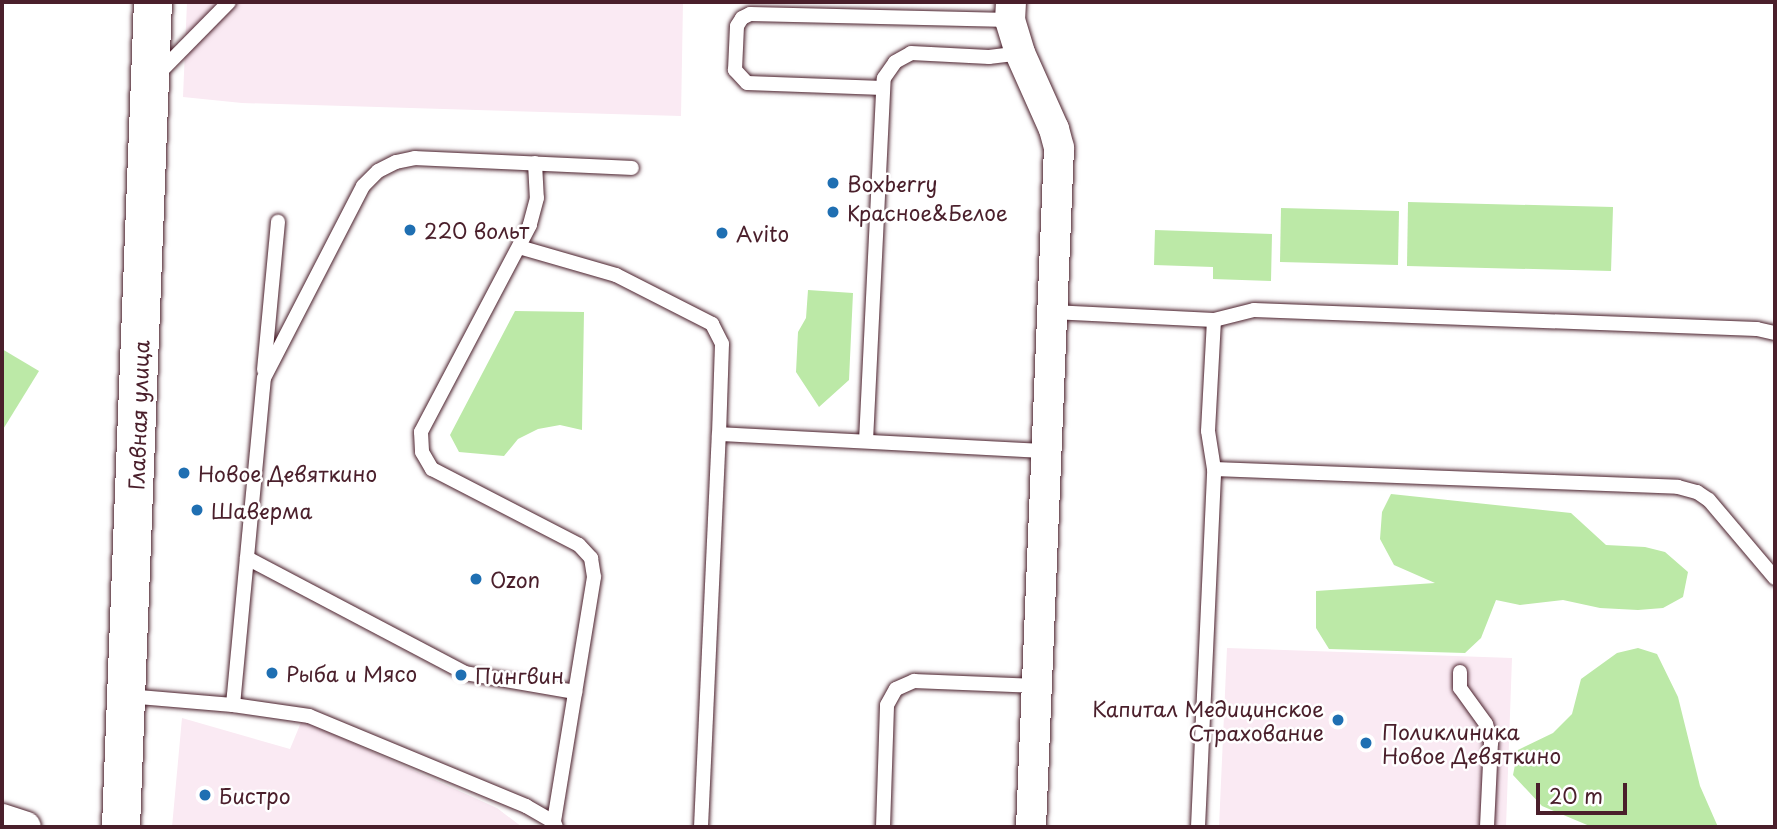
<!DOCTYPE html>
<meta charset="utf-8">
<style>
body{margin:0}
#map{position:relative;width:1777px;height:829px;overflow:hidden;background:#fff;font-family:"Playpen Sans",sans-serif}
div>[style]{position:absolute}
.built>*{inset:0;background:#faeaf3}
.green>*{inset:0;background:#bce9a7}
.roads{filter:drop-shadow(0 0 2px #4a1f2b) drop-shadow(0 0 2px #4a1f2b)}
.lane>*{height:14px;margin:-7px;padding:0 7px;transform-origin:7px;border-radius:7px;background:#fff}
.street>*{height:30px;margin:-15px;padding:0 15px;transform-origin:15px;border-radius:15px;background:#fff}
.secondary>*{height:38px;margin:-19px;padding:0 19px;transform-origin:19px;border-radius:19px;background:#fff}
.dots>*{width:19px;height:19px;translate:-50% -50%;box-sizing:border-box;border:4px solid #fff;border-radius:50%}
span{translate:-50% -50%;white-space:nowrap;text-align:center;line-height:1.15;-webkit-text-stroke:5px #fff;paint-order:stroke}
.poi-label{font-size:21px;color:#4a1f2b}
.left{translate:0 -50%;text-align:left}
.right{translate:-100% -50%;text-align:right}
.street-label{font-size:21px;color:#4a1f2b}
.frame{position:absolute;inset:0;border:4px solid #4a1f2b;pointer-events:none}
.scale{position:absolute;left:1536px;top:783px;width:91px;height:32px;box-sizing:border-box;border:4px solid #4a1f2b;border-top:0;padding-left:9px;font-size:21px;line-height:24px;white-space:nowrap;color:#4a1f2b;-webkit-text-stroke:5px #fff;paint-order:stroke}
</style>
<div id="map">
<div class="built">
<i style="clip-path:polygon(187px 2px,683px 2px,681px 116px,242px 103px,183px 97px)"></i>
<i style="clip-path:polygon(1227px 648px,1512px 658px,1506px 827px,1219px 827px)"></i>
<i style="clip-path:polygon(182px 718px,290px 749px,302px 720px,497px 808px,522px 827px,172px 827px)"></i>
</div>
<div class="green">
<i style="clip-path:polygon(1408px 202px,1613px 207px,1611px 271px,1407px 266px)"></i>
<i style="clip-path:polygon(1281px 208px,1399px 211px,1398px 265px,1280px 262px)"></i>
<i style="clip-path:polygon(1155px 230px,1272px 234px,1271px 281px,1213px 279px,1213px 267px,1154px 265px)"></i>
<i style="clip-path:polygon(808px 290px,853px 293px,849px 380px,819px 407px,796px 372px,798px 332px,806px 318px)"></i>
<i style="clip-path:polygon(515px 311px,584px 312px,582px 430px,560px 425px,538px 429px,518px 439px,504px 456px,459px 452px,450px 435px)"></i>
<i style="clip-path:polygon(2px 349px,39px 371px,2px 431px)"></i>
<i style="clip-path:polygon(1391px 494px,1571px 513px,1606px 545px,1645px 547px,1665px 552px,1688px 572px,1683px 597px,1663px 608px,1638px 610px,1600px 608px,1563px 600px,1520px 605px,1496px 600px,1481px 638px,1465px 653px,1329px 649px,1316px 628px,1316px 591px,1435px 583px,1394px 565px,1380px 539px,1382px 512px)"></i>
<i style="clip-path:polygon(1638px 648px,1657px 654px,1678px 697px,1700px 786px,1718px 827px,1592px 827px,1542px 806px,1513px 775px,1518px 750px,1553px 733px,1572px 714px,1581px 679px,1617px 653px)"></i>
</div>
<div class="roads">
<div class="lane">
<i style="left:158px;top:74px;width:101px;rotate:-45.4deg"></i>
<i style="left:883px;top:88px;width:136px;rotate:-177.9deg"></i>
<i style="left:747px;top:83px;width:18px;rotate:-133deg"></i>
<i style="left:735px;top:70px;width:44px;rotate:-87.4deg"></i>
<i style="left:737px;top:26px;width:9px;rotate:-58deg"></i>
<i style="left:742px;top:18px;width:9px;rotate:-27deg"></i>
<i style="left:750px;top:14px;width:260px;rotate:1.3deg"></i>
<i style="left:535px;top:163px;width:35px;rotate:87deg"></i>
<i style="left:537px;top:198px;width:28px;rotate:105deg"></i>
<i style="left:530px;top:225px;width:234px;rotate:117.8deg"></i>
<i style="left:421px;top:432px;width:20px;rotate:87deg"></i>
<i style="left:422px;top:452px;width:20px;rotate:60deg"></i>
<i style="left:432px;top:469px;width:165px;rotate:27.3deg"></i>
<i style="left:579px;top:545px;width:18px;rotate:47deg"></i>
<i style="left:591px;top:558px;width:19px;rotate:81deg"></i>
<i style="left:594px;top:577px;width:248px;rotate:99.3deg"></i>
<i style="left:519px;top:247px;width:101px;rotate:16.1deg"></i>
<i style="left:616px;top:275px;width:108px;rotate:27deg"></i>
<i style="left:712px;top:324px;width:22px;rotate:63deg"></i>
<i style="left:722px;top:344px;width:90px;rotate:91.9deg"></i>
<i style="left:719px;top:434px;width:327px;rotate:3deg"></i>
<i style="left:1052px;top:312px;width:162px;rotate:2.8deg"></i>
<i style="left:1214px;top:320px;width:41px;rotate:-14deg"></i>
<i style="left:1254px;top:310px;width:503px;rotate:2.16deg"></i>
<i style="left:1757px;top:329px;width:18px;rotate:13deg"></i>
<i style="left:264px;top:370px;width:149px;rotate:-84.6deg"></i>
<i style="left:866px;top:441px;width:363px;rotate:-87.2deg"></i>
<i style="left:884px;top:78px;width:19px;rotate:-55deg"></i>
<i style="left:895px;top:62px;width:18px;rotate:-29deg"></i>
<i style="left:911px;top:53px;width:78px;rotate:2.9deg"></i>
<i style="left:989px;top:57px;width:31px;rotate:-7deg"></i>
<i style="left:1214px;top:469px;width:464px;rotate:2.2deg"></i>
<i style="left:1678px;top:487px;width:20px;rotate:15deg"></i>
<i style="left:1697px;top:492px;width:14px;rotate:34deg"></i>
<i style="left:1709px;top:500px;width:102px;rotate:49.8deg"></i>
<i style="left:247px;top:558px;width:246px;rotate:27.8deg"></i>
<i style="left:465px;top:673px;width:112px;rotate:9.8deg"></i>
<i style="left:1460px;top:672px;width:16px;rotate:90deg"></i>
<i style="left:1460px;top:688px;width:44px;rotate:54.2deg"></i>
<i style="left:1486px;top:724px;width:19px;rotate:74deg"></i>
<i style="left:1491px;top:742px;width:85px;rotate:92.7deg"></i>
<i style="left:127px;top:696px;width:106px;rotate:4.9deg"></i>
<i style="left:233px;top:705px;width:77px;rotate:8.2deg"></i>
<i style="left:309px;top:716px;width:235px;rotate:22.5deg"></i>
<i style="left:526px;top:806px;width:32px;rotate:30deg"></i>
<i style="left:554px;top:822px;width:5px;rotate:68deg"></i>
<i style="left:233px;top:705px;width:328px;rotate:-84.6deg"></i>
<i style="left:264px;top:378px;width:216px;rotate:-62.7deg"></i>
<i style="left:363px;top:186px;width:21px;rotate:-45deg"></i>
<i style="left:378px;top:171px;width:20px;rotate:-27deg"></i>
<i style="left:396px;top:162px;width:19px;rotate:-12deg"></i>
<i style="left:415px;top:158px;width:217px;rotate:2.6deg"></i>
<i style="left:701px;top:827px;width:393px;rotate:-87.4deg"></i>
<i style="left:883px;top:827px;width:122px;rotate:-88.1deg"></i>
<i style="left:887px;top:705px;width:18px;rotate:-61deg"></i>
<i style="left:896px;top:689px;width:20px;rotate:-24deg"></i>
<i style="left:914px;top:681px;width:123px;rotate:2.3deg"></i>
<i style="left:1198px;top:827px;width:358px;rotate:-87.4deg"></i>
<i style="left:1214px;top:469px;width:38px;rotate:-99deg"></i>
<i style="left:1208px;top:431px;width:111px;rotate:-86.9deg"></i>
</div>
<div class="street">
<i style="left:1011px;top:2px;width:18px;rotate:93deg"></i>
<i style="left:1010px;top:20px;width:34px;rotate:73deg"></i>
<i style="left:1020px;top:53px;width:83px;rotate:65.9deg"></i>
<i style="left:1054px;top:129px;width:20px;rotate:75deg"></i>
<i style="left:1059px;top:148px;width:680px;rotate:92.36deg"></i>
<i style="left:2px;top:819px;width:25px;rotate:18deg"></i>
</div>
<div class="secondary">
<i style="left:121px;top:827px;width:826px;rotate:-87.78deg"></i>
</div>
</div>
<div class="dots">
<i style="left:833px;top:183px;background:#1f6fb2"></i>
<i style="left:833px;top:212px;background:#1f6fb2"></i>
<i style="left:410px;top:230px;background:#1f6fb2"></i>
<i style="left:722px;top:233px;background:#1f6fb2"></i>
<i style="left:184px;top:473px;background:#1f6fb2"></i>
<i style="left:197px;top:510px;background:#1f6fb2"></i>
<i style="left:476px;top:579px;background:#1f6fb2"></i>
<i style="left:272px;top:673px;background:#1f6fb2"></i>
<i style="left:461px;top:675px;background:#1f6fb2"></i>
<i style="left:1338px;top:720px;background:#1f6fb2"></i>
<i style="left:1366px;top:743px;background:#1f6fb2"></i>
<i style="left:205px;top:795px;background:#1f6fb2"></i>
</div>
<div class="poi-label">
<span class="left" style="left:847px;top:183px">Boxberry</span>
<span class="left" style="left:847px;top:212px">Красное&amp;Белое</span>
<span class="left" style="left:424px;top:230px">220 вольт</span>
<span class="left" style="left:736px;top:233px">Avito</span>
<span class="left" style="left:198px;top:473px">Новое Девяткино</span>
<span class="left" style="left:211px;top:510px">Шаверма</span>
<span class="left" style="left:490px;top:579px">Ozon</span>
<span class="left" style="left:286px;top:673px">Рыба и Мясо</span>
<span class="left" style="left:475px;top:675px">Пингвин</span>
<span class="right" style="left:1324px;top:720px">Капитал Медицинское<br>Страхование</span>
<span class="left" style="left:1382px;top:743px">Поликлиника<br>Новое Девяткино</span>
<span class="left" style="left:219px;top:795px">Бистро</span>
</div>
<div class="street-label">
<span style="left:138px;top:415px;rotate:-88deg">Главная улица</span>
</div>
<div class="frame"></div>
<div class="scale">20 m</div>
</div>
